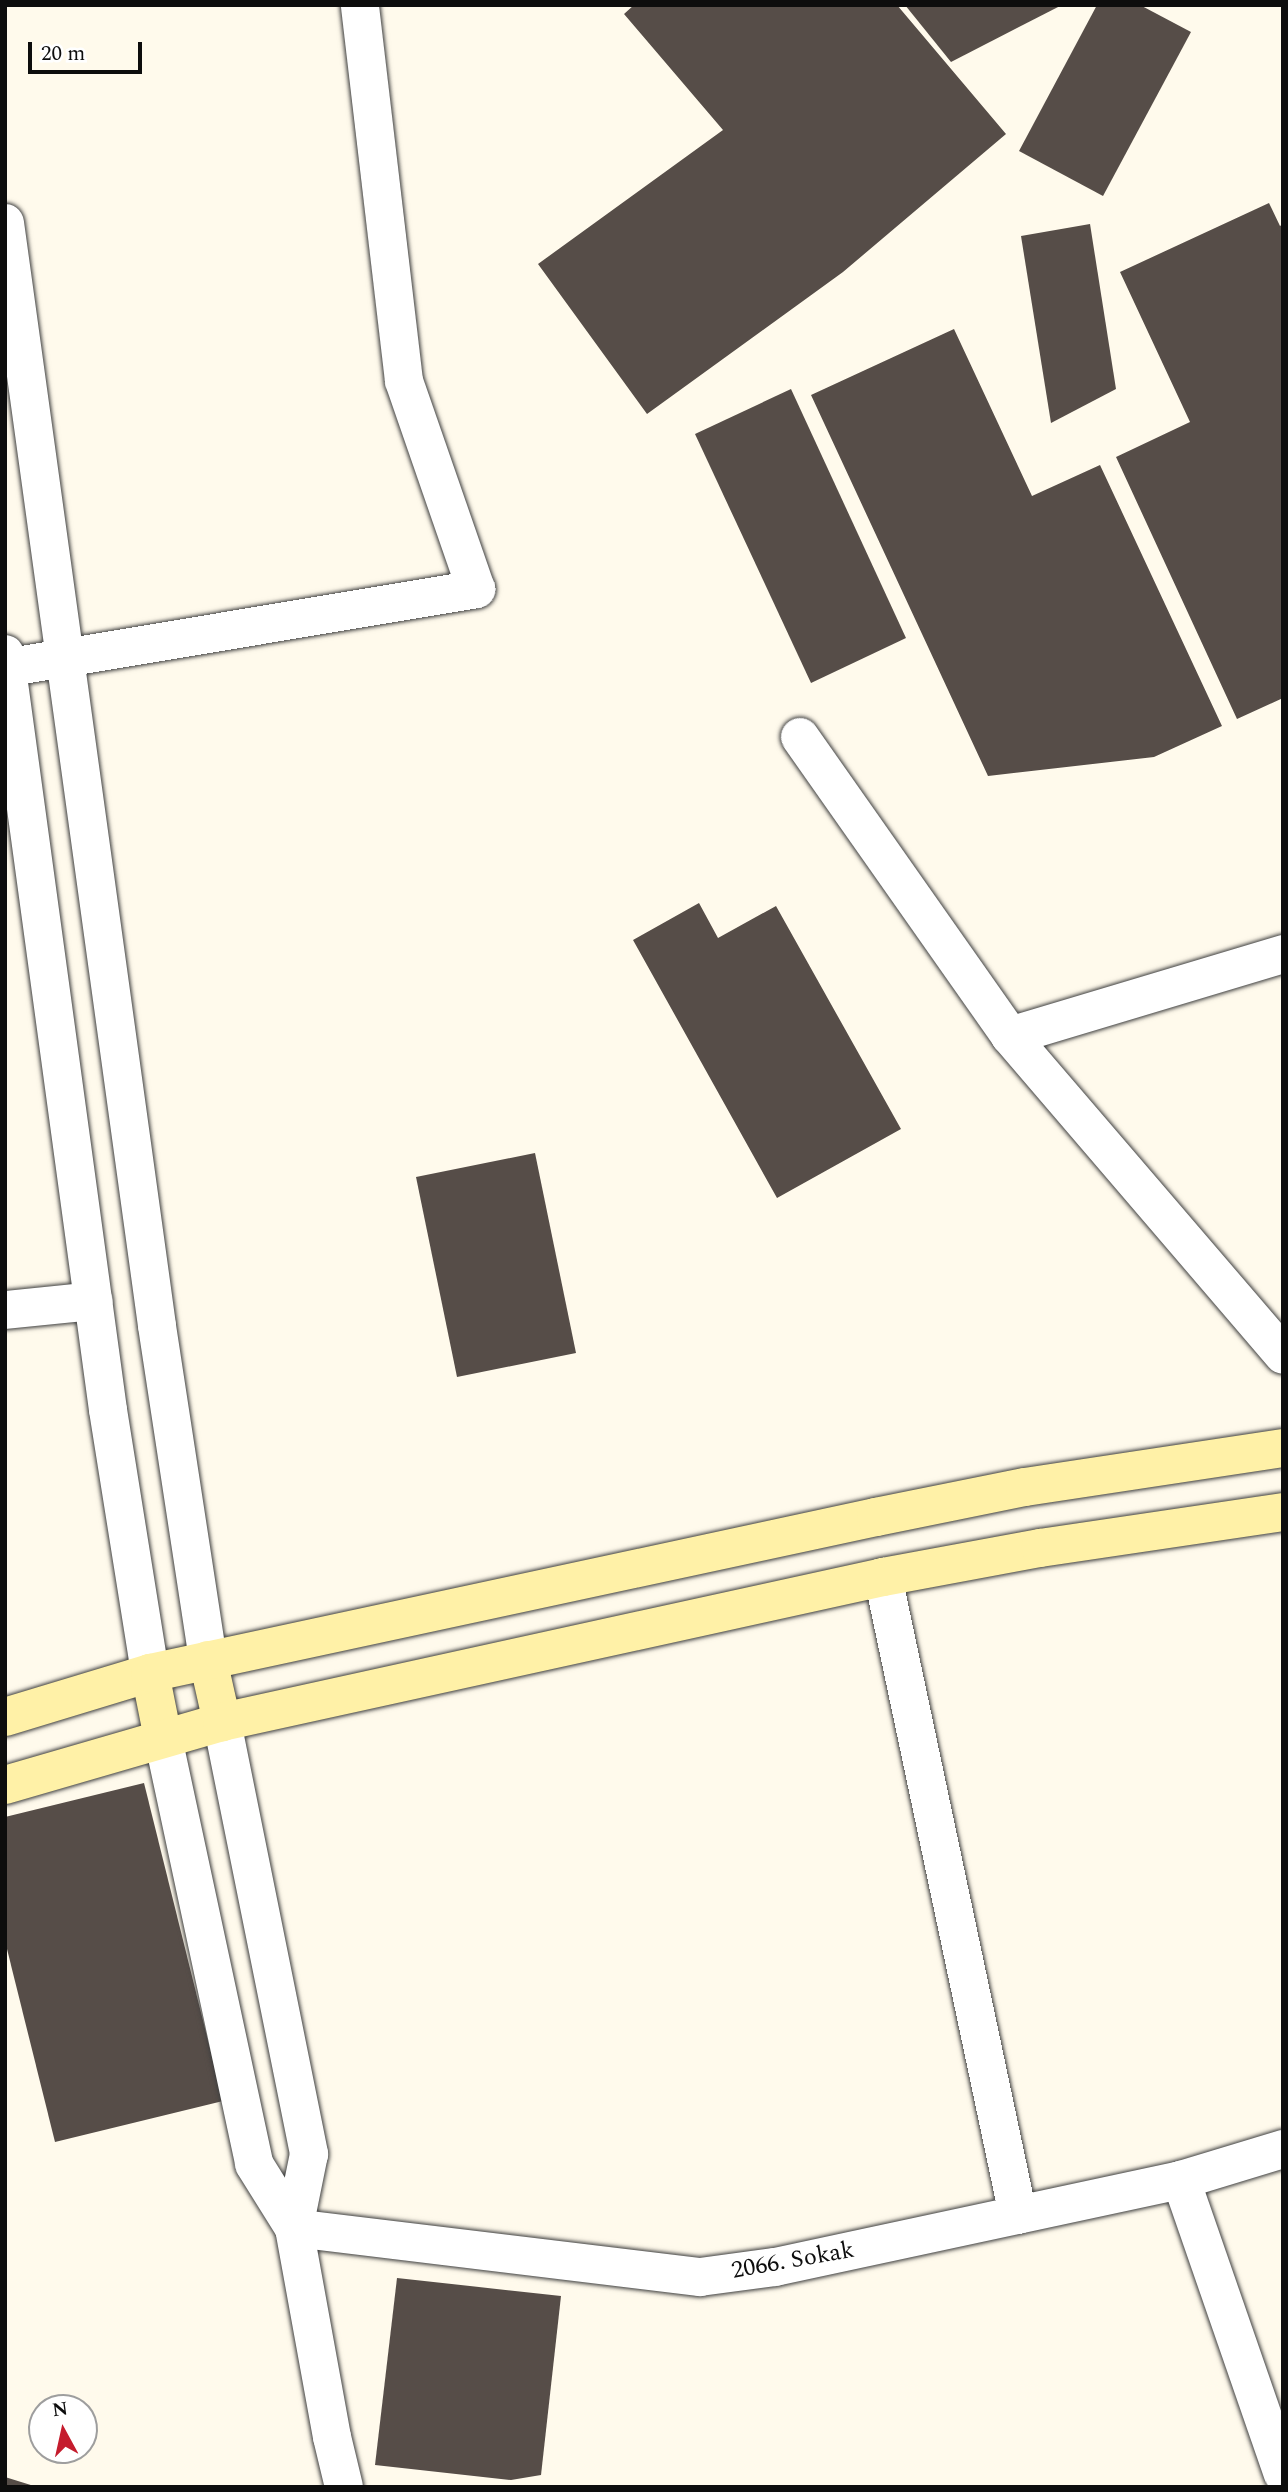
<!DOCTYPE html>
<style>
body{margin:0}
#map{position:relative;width:1288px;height:2492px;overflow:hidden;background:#fffaec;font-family:Spectral,serif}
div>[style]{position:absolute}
.building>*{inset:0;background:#564d48}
.roads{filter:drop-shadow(0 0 2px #404040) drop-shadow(0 0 2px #404040)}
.street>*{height:38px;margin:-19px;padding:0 19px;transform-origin:19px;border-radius:19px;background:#fff}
.secondary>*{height:38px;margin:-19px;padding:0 19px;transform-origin:19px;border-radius:19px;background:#fff1a7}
span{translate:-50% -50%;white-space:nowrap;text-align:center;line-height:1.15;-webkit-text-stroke:7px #fff;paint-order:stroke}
.street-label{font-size:24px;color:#0d0d0d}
.frame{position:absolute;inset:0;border:7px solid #0d0d0d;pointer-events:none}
.north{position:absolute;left:28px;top:2394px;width:70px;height:70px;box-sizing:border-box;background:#fff;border:2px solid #9e9e9e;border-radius:50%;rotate:352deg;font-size:19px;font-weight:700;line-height:28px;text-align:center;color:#0d0d0d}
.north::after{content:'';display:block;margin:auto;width:24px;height:32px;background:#c51c2d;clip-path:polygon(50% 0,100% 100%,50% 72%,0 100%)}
.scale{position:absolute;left:28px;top:42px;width:114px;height:32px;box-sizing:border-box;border:4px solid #0d0d0d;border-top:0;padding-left:9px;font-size:21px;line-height:24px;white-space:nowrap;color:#0d0d0d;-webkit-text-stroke:5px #fff;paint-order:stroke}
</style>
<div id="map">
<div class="building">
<i style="clip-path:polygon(634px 5px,897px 5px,1006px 134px,843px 272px,647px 414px,538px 264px,723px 130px,624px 14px)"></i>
<i style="clip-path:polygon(905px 5px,1062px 5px,951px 62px)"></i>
<i style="clip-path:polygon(1097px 5px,1140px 5px,1191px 32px,1103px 196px,1019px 151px)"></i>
<i style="clip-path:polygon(1269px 203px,1280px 226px,1283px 224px,1283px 698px,1237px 719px,1116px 457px,1190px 422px,1120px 272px)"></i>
<i style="clip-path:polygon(1090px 224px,1116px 389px,1051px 423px,1021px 236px)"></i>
<i style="clip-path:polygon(954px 329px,1032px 496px,1100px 465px,1222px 726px,1154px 757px,988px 776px,811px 395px)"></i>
<i style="clip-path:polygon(791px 389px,906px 638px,811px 683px,695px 434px)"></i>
<i style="clip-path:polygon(699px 903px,718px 938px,776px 906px,901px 1129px,777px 1198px,633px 940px)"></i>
<i style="clip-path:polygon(535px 1153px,576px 1353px,457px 1377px,416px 1177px)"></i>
<i style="clip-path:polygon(144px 1783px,223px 2101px,55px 2142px,5px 1941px,5px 1817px)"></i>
<i style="clip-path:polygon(397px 2278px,561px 2296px,541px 2475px,511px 2480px,375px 2465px)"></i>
<i style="clip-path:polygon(5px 2477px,34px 2486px,34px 2487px,5px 2487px)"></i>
</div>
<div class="roads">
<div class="street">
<i style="left:5px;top:223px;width:1113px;rotate:82.15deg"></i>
<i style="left:157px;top:1326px;width:338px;rotate:81.3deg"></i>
<i style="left:5px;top:654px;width:763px;rotate:82.24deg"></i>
<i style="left:108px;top:1410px;width:266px;rotate:80.9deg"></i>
<i style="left:5px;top:668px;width:478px;rotate:-9.5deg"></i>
<i style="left:476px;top:589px;width:220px;rotate:-109.1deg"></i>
<i style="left:404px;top:381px;width:379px;rotate:-96.7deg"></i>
<i style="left:800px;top:737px;width:365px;rotate:54.9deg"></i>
<i style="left:1010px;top:1036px;width:420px;rotate:49.4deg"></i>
<i style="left:1010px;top:1036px;width:285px;rotate:-16.7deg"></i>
<i style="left:5px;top:1310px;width:89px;rotate:-5.8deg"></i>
<i style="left:883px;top:1577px;width:652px;rotate:78.05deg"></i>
<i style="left:222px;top:1722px;width:441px;rotate:78.6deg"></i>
<i style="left:309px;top:2154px;width:76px;rotate:101.5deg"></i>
<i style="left:294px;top:2228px;width:212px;rotate:79.7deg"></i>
<i style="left:332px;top:2437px;width:51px;rotate:76.5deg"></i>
<i style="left:163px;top:1738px;width:436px;rotate:77.9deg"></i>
<i style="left:254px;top:2164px;width:75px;rotate:58deg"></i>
<i style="left:1181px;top:2180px;width:311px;rotate:70.9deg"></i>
<i style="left:294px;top:2228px;width:409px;rotate:6.9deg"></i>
<i style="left:700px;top:2277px;width:76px;rotate:-7.6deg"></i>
<i style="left:775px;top:2267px;width:415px;rotate:-12.1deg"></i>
<i style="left:1181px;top:2180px;width:107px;rotate:-16.9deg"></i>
</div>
<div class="secondary">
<i style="left:208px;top:1660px;width:64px;rotate:77.3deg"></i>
<i style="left:150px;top:1673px;width:66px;rotate:78.7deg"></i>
<i style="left:5px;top:1717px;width:152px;rotate:-16.9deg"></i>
<i style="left:150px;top:1673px;width:743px;rotate:-12.13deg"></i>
<i style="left:876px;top:1517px;width:152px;rotate:-11.4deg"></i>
<i style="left:1025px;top:1487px;width:261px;rotate:-8.6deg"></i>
<i style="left:5px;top:1785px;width:226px;rotate:-16.2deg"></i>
<i style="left:222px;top:1722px;width:677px;rotate:-12.37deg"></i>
<i style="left:883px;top:1577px;width:160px;rotate:-10.5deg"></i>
<i style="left:1040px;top:1548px;width:246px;rotate:-8.4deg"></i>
</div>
</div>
<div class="street-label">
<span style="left:793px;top:2261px;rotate:-10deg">2066. Sokak</span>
</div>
<div class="frame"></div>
<div class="north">N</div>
<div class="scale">20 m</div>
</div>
